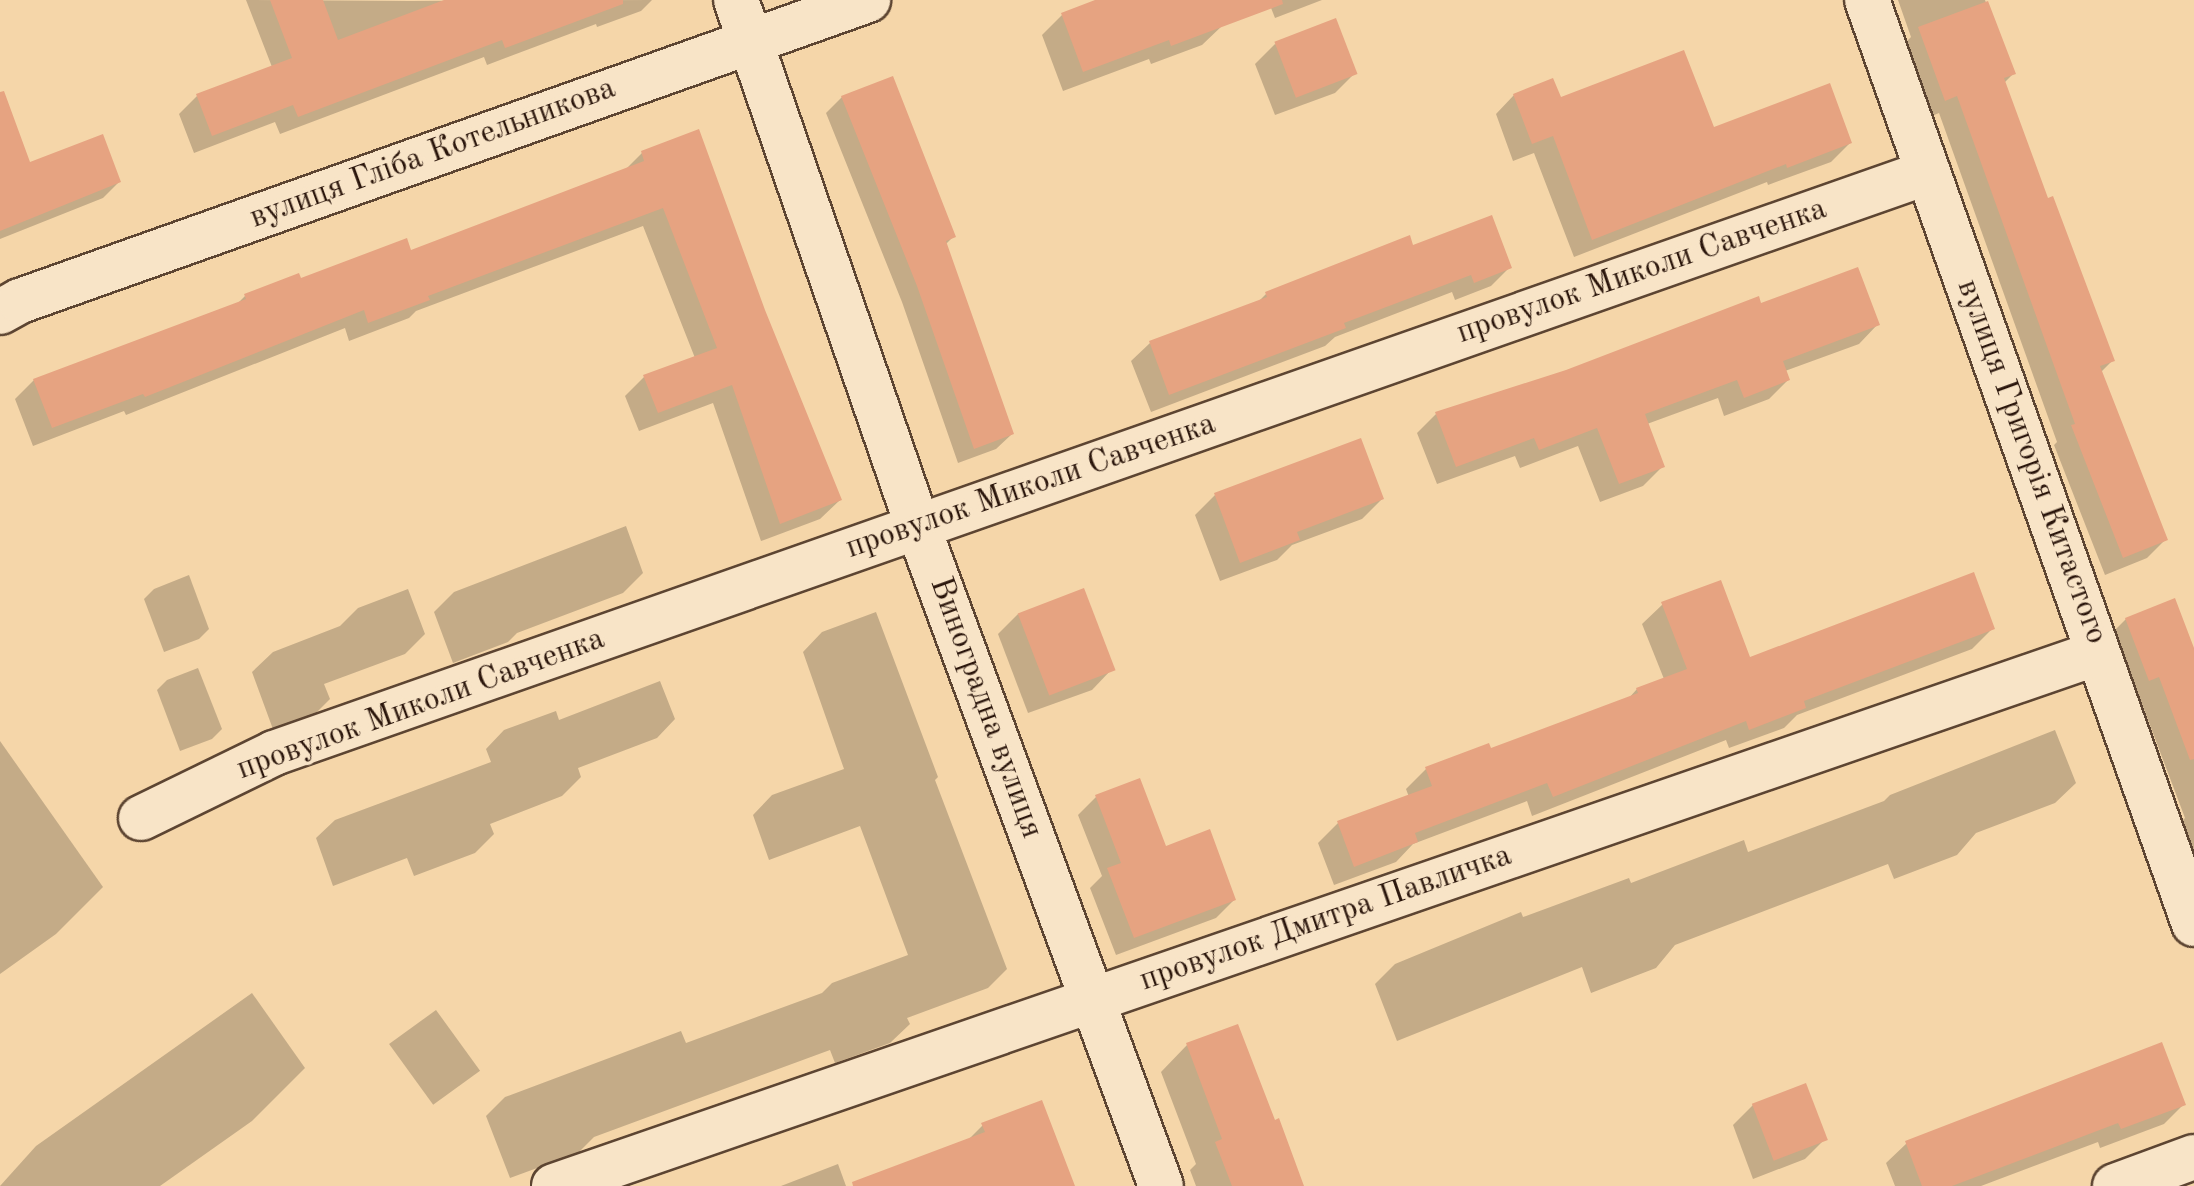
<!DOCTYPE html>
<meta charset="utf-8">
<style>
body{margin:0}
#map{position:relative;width:2194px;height:1186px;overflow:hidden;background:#f5d6a9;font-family:"Old Standard TT",serif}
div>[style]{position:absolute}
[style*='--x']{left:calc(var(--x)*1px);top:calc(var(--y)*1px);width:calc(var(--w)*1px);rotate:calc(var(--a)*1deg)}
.shadow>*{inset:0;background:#0003;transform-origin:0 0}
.building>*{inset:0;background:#e6a381;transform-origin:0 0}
.roads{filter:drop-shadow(2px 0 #5d4532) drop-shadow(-2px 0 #5d4532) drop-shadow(0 2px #5d4532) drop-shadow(0 -2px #5d4532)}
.street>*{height:44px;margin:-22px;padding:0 22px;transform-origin:22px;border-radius:22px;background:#f8e4c7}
span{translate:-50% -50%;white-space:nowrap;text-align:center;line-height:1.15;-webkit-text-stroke:7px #f8e4c7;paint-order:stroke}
.street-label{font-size:32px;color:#2a150b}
</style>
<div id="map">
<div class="shadow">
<div style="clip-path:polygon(246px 0,410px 1px,652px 0,641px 11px,597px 27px,596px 24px,487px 65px,484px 57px,280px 134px,275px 122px,194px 153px,179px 114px,197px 96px,272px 67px)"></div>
<div style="clip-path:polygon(1101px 0,1213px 0,1223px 25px,1202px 45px,1151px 64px,1149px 59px,1063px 91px,1042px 35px,1062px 15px)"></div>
<div style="clip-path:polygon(1268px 0,1322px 0,1275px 18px)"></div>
<div style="clip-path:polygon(1898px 0,1985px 0,2014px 73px,2004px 83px,2047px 201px,2113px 360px,2101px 372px,2165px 540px,2147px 558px,2105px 575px,2054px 445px,2057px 442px,1939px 113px,1927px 118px,1901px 47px,1911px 37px)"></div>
<div style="clip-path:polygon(1275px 44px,1355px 73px,1335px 93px,1275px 115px,1255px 64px)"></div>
<div style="clip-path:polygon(1514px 95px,1559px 100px,1713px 129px,1850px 143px,1831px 162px,1768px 185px,1767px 182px,1574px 257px,1534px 153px,1513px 161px,1496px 114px)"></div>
<div style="clip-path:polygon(842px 97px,953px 237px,945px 245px,1012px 434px,996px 449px,958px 463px,902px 302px,826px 113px)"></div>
<div style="clip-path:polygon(642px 153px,764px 311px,840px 500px,820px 519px,761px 541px,713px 403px,639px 431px,625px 396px,644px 377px,695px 358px,643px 226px,416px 311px,409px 318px,349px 341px,345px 328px,126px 415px,124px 411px,33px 446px,15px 399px,34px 380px,236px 305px,245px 296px,410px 253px,625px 170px)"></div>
<div style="clip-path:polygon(0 163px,29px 164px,119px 182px,103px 198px,0 239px)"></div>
<div style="clip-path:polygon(1412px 247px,1509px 268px,1491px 286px,1455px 300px,1452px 292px,1335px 337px,1325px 346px,1151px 412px,1131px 361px,1150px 343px,1258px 302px,1266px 294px)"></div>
<div style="clip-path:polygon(1760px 306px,1878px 324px,1859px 344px,1785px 371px,1788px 380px,1769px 399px,1724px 416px,1718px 398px,1647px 424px,1662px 467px,1643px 486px,1600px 502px,1578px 446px,1520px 468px,1515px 456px,1437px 484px,1417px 433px,1436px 414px)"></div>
<div style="clip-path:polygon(1360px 441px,1382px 499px,1362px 519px,1292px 545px,1277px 560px,1220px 581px,1195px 515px,1215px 495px)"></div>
<div style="clip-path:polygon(626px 526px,643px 573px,623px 593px,517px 633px,508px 642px,453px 663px,434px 612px,454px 592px)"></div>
<div style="clip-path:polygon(189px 575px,209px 629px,199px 639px,164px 652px,144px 599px,154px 589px)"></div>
<div style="clip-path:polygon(408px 589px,425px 634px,405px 654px,324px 684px,330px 699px,310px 719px,274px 732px,252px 672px,273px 652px,340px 626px,358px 608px)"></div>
<div style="clip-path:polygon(1663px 604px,1749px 660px,1992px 629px,1972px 649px,1797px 715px,1784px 728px,1729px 748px,1726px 740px,1532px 816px,1527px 801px,1413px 844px,1396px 862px,1334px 885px,1318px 843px,1338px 823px,1409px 797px,1406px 789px,1426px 769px,1490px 751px,1628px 699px,1637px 689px,1664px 679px,1642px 624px)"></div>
<div style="clip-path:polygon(876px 612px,938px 777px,935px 780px,1007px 969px,988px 988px,907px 1018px,910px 1024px,890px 1043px,835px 1063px,830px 1050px,594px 1137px,578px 1153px,510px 1178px,486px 1116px,505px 1097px,681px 1031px,686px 1043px,822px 993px,832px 983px,908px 955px,860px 826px,769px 860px,753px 815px,772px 795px,844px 769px,803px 652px,822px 632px)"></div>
<div style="clip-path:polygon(1018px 614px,1112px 669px,1092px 690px,1028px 713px,998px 634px)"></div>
<div style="clip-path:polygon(2126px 619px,2194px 654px,2194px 868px,2178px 825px,2185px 818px,2139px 696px,2129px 700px,2106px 639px)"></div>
<div style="clip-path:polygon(198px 668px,222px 729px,212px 739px,180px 751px,157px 690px,167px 680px)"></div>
<div style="clip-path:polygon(660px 681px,675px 719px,657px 738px,578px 768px,581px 777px,562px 796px,490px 824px,494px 834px,475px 853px,414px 876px,407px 858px,333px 886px,316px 838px,335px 820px,491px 762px,486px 749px,504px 730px,556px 711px,559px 720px)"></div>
<div style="clip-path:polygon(2055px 730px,2076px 783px,2055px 803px,1976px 833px,1957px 855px,1894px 879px,1888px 864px,1675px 945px,1656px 968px,1591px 993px,1582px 967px,1397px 1041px,1375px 984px,1395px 964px,1521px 912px,1523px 917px,1629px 878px,1631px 883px,1744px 840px,1748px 852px,1884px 801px,1890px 795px)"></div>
<div style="clip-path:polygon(0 741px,103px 887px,56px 934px,0 974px)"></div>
<div style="clip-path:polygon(1096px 797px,1165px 848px,1234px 900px,1216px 918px,1116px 955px,1090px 888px,1102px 876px,1078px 815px)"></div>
<div style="clip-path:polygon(252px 993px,305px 1068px,252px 1121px,160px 1186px,0 1186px,36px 1146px)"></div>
<div style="left:436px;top:1010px;width:75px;height:58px;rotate:54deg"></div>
<div style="clip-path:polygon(1187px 1045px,1301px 1186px,1196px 1186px,1190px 1170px,1196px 1164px,1161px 1072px)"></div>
<div style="clip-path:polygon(2184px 1104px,2164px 1124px,2100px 1148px,2098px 1142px,1981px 1186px,1895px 1186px,1886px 1163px,1907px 1143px)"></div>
<div style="clip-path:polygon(1753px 1105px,1825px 1139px,1805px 1159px,1753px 1179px,1733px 1125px)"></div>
<div style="clip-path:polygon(983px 1125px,1074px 1186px,876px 1186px,966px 1142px)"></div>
<div style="clip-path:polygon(838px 1164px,846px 1186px,781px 1186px)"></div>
</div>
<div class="building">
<div style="clip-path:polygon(270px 0,323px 0,338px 40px,444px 0,623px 0,623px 4px,505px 48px,502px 40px,298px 117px,293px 105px,212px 136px,196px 94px,292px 58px)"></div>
<div style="clip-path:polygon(1095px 0,1282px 0,1283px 4px,1171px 46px,1169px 40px,1083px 72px,1061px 13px)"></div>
<div style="clip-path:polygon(1988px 1px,2016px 74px,2004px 78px,2048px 198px,2053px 196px,2115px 361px,2100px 366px,2168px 540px,2123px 558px,2071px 425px,2075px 424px,1957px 96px,1945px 101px,1918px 27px)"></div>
<div style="left:1336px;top:18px;width:60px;height:66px;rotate:69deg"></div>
<div style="clip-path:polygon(1684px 50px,1714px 127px,1830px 83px,1852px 143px,1787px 168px,1786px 164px,1592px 240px,1553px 136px,1532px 144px,1513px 94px,1553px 78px,1561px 97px)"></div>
<div style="clip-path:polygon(893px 76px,956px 237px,946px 241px,1014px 434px,974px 449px,917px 286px,841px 96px)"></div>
<div style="clip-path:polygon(4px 91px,30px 162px,103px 134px,121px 182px,0 231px,0 92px)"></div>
<div style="clip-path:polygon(699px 129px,765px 310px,842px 500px,780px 524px,732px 385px,658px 413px,643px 375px,717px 348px,663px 208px,428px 296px,430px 300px,368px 323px,364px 310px,145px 397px,143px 394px,52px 428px,33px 379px,246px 299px,244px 294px,299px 273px,301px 278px,407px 238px,411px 250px,644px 161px,641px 151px)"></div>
<div style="clip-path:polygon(1492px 215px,1512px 268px,1474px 283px,1471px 275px,1344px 323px,1346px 328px,1169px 395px,1149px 341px,1267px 297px,1265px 292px,1410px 235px,1413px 245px)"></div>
<div style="clip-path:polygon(1858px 267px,1880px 325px,1783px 361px,1790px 380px,1744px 398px,1737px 380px,1645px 414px,1665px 467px,1619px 484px,1597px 428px,1539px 450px,1534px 438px,1456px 467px,1435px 412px,1566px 370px,1759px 296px,1761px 303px)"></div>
<div style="clip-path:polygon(1361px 438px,1384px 499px,1297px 532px,1300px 540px,1240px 563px,1214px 493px)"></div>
<div style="clip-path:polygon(1974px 572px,1995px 629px,1804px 701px,1806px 708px,1749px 730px,1746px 721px,1553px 797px,1547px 783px,1415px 833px,1418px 842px,1354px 867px,1337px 821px,1432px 786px,1425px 767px,1489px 743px,1491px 748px,1638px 693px,1636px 688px,1687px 669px,1661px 602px,1721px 580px,1750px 657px)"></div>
<div style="left:1084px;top:588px;width:88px;height:71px;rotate:69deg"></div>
<div style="clip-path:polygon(2175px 598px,2194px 648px,2194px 759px,2190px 760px,2159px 677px,2149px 681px,2125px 618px)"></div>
<div style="clip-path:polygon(1140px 778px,1166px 846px,1210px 829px,1236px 900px,1134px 938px,1107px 868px,1121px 863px,1095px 795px)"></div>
<div style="clip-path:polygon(1238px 1024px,1275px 1120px,1279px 1118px,1304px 1186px,1232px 1186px,1215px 1142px,1222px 1139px,1186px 1043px)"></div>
<div style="clip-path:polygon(2162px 1042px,2186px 1105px,2121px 1129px,2118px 1123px,1952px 1186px,1922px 1186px,1905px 1141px)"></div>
<div style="left:1806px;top:1083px;width:61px;height:58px;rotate:69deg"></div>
<div style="clip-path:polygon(1042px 1100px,1075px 1186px,853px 1186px,852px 1182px,985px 1132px,981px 1123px)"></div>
</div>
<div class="roads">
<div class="street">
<div style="--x:736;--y:0;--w:558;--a:70.95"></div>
<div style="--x:918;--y:527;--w:702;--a:69.76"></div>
<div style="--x:1867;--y:0;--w:980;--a:70.51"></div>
<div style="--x:0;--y:312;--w:23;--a:-29"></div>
<div style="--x:20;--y:301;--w:900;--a:-19.54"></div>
<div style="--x:141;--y:818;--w:148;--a:-26"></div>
<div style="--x:274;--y:753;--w:1753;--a:-19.35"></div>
<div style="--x:554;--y:1186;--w:1633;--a:-19.05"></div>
<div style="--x:2115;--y:1186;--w:84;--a:-20.2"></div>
</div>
</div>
<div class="street-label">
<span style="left:433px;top:154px;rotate:-20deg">вулиця Гліба Котельникова</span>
<span style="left:1642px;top:272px;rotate:-19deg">провулок Миколи Савченка</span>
<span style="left:2031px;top:462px;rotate:70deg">вулиця Григорія Китастого</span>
<span style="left:1031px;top:487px;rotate:-19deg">провулок Миколи Савченка</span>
<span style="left:421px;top:705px;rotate:-20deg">провулок Миколи Савченка</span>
<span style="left:985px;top:708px;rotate:70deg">Виноградна вулиця</span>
<span style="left:1326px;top:919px;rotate:-19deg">провулок Дмитра Павличка</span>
</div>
</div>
